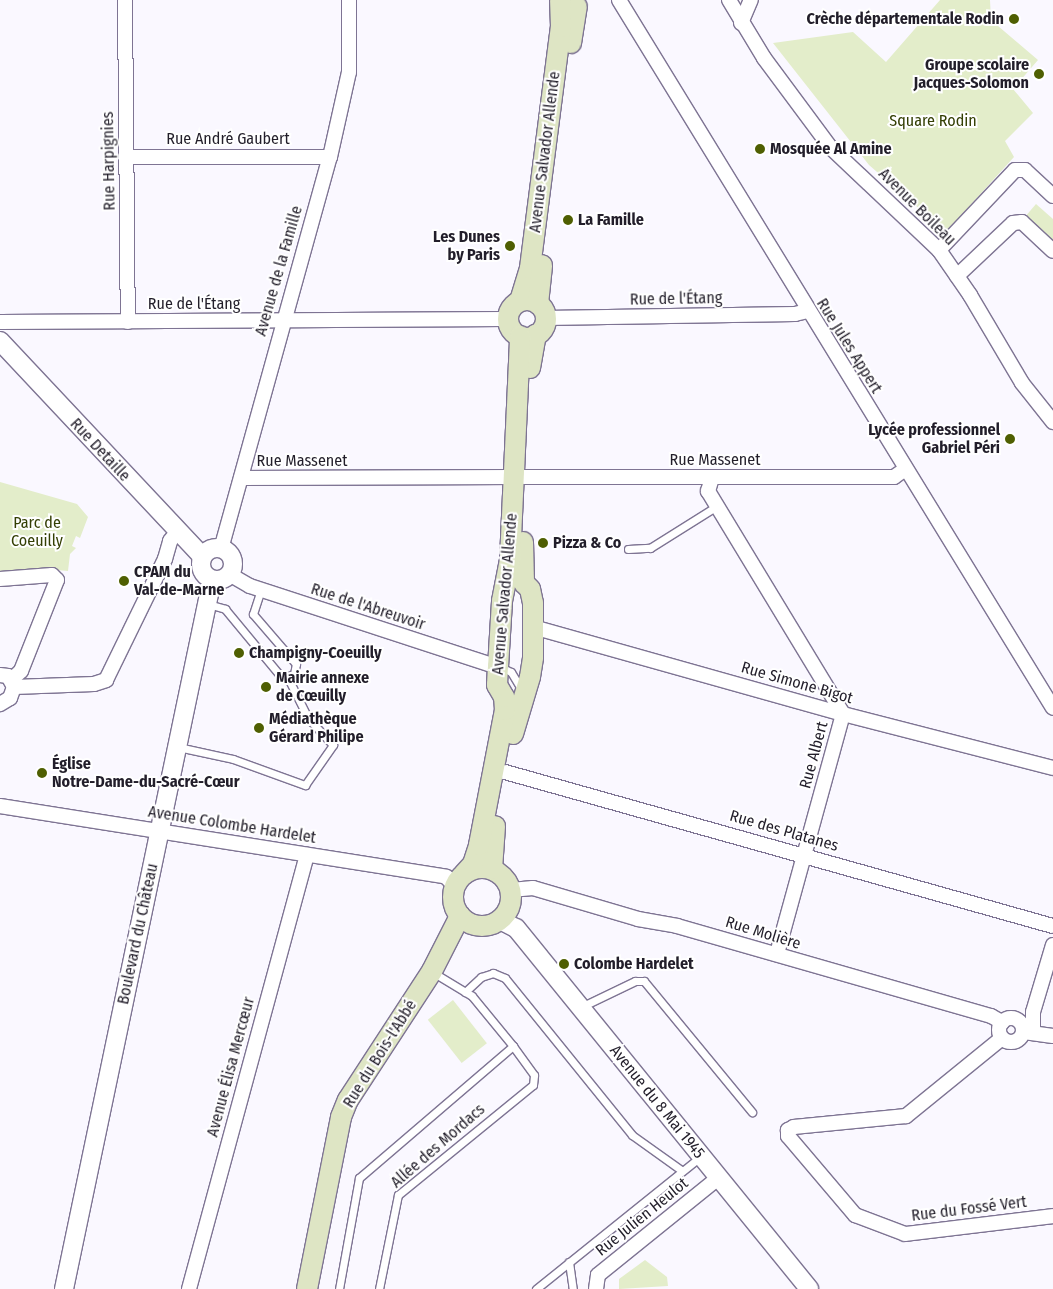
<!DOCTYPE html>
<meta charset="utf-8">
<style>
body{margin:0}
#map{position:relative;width:1053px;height:1289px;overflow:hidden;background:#faf8ff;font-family:"Fira Sans Condensed",sans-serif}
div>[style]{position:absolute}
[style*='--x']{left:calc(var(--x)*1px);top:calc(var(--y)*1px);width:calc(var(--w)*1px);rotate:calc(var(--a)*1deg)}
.green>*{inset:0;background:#e3edca;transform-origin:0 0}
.roads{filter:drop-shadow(1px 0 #7e7493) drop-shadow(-1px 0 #7e7493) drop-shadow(0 1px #7e7493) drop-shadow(0 -1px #7e7493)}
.service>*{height:7px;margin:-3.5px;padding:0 3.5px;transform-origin:3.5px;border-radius:3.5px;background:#fff}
.minor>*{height:14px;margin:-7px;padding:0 7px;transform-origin:7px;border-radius:7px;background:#fff}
.minor>.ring{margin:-7px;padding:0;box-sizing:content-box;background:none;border:14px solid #fff;border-radius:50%}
.tertiary>*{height:18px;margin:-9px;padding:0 9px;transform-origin:9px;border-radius:9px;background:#fff}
.tertiary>.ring{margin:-9px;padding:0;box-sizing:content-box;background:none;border:18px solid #fff;border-radius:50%}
.secondary>*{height:20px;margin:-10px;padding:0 10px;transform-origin:10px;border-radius:10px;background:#dee5c4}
.secondary>.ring{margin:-10px;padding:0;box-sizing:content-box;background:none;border:20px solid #dee5c4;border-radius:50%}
.dots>*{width:14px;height:14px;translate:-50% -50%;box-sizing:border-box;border:2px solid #fff;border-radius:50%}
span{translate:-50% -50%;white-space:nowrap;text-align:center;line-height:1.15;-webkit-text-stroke:4px #fff;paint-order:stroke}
.poi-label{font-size:16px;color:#221e2a;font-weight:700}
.right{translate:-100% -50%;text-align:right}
.left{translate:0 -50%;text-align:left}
.park-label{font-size:16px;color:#343f04}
.street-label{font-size:16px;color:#221e2a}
</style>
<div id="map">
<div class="green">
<div style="clip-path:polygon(940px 0,990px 0,991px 20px,1038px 60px,1013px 89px,1033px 113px,1005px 141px,1014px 157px,946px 232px,869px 165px,773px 43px,853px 32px,886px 62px)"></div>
<div style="clip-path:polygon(1036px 204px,1053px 219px,1053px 243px,1024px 218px)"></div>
<div style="clip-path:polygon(0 482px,77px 504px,88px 517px,80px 538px,76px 536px,72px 546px,76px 548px,70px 554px,68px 571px,45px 569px,0 574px)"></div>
<div style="left:453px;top:1000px;width:55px;height:32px;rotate:52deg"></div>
<div style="clip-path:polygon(645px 1260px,667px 1277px,668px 1286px,619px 1289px,619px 1279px)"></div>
</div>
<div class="roads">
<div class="service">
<div style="--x:628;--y:549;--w:22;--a:-3"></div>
<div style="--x:650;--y:548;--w:79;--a:-32.1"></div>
<div style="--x:208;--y:604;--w:18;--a:16"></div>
<div style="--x:225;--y:609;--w:89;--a:50.4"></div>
<div style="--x:282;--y:678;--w:13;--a:-18"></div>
<div style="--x:294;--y:674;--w:10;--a:-79"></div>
<div style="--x:296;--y:664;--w:66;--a:-130.7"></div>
<div style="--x:253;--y:614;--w:25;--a:-72"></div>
<div style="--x:501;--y:667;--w:11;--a:27"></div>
<div style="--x:511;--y:672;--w:21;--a:59"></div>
<div style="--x:178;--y:747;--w:56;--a:12.3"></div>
<div style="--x:233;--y:759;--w:77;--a:19.9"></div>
<div style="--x:305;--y:785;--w:49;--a:-55"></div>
<div style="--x:333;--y:745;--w:37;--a:-133"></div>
<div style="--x:308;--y:718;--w:47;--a:-116.6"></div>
<div style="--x:465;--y:992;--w:22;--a:-43"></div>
<div style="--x:481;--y:977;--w:13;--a:-18"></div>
<div style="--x:493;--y:973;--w:13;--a:23"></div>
<div style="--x:505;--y:978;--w:202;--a:51"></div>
<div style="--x:632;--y:1135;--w:60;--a:35.5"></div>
<div style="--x:581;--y:1007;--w:60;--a:-25.7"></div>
<div style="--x:635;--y:981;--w:9;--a:0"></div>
<div style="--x:644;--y:981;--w:170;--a:50.5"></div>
<div style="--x:569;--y:1262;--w:27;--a:82"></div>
<div style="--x:339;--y:1289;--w:113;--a:-79.8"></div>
<div style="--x:359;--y:1178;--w:203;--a:-40.6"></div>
<div style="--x:513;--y:1046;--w:65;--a:-129.4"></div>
<div style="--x:472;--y:996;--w:44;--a:-148.8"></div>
<div style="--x:379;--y:1289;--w:96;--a:-78.6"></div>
<div style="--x:398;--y:1195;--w:174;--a:-39.2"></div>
<div style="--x:533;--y:1085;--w:10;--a:-84"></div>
<div style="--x:534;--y:1075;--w:36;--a:-126"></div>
<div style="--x:536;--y:1289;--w:211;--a:-38.8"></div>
</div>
<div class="minor">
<div style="--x:125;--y:0;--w:322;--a:89.5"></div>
<div style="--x:619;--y:0;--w:830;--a:58.49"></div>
<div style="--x:729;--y:0;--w:68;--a:58.9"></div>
<div style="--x:764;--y:58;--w:111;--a:53.4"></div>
<div style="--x:830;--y:147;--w:150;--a:43.4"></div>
<div style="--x:939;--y:250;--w:55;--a:55.4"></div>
<div style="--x:970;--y:295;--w:102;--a:59.4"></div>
<div style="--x:1022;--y:383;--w:50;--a:51.5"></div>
<div style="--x:741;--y:23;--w:25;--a:-67"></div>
<div style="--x:126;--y:157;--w:204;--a:0"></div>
<div style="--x:939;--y:250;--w:110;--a:-46.5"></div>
<div style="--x:1015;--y:170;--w:10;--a:0"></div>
<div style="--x:1025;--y:170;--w:38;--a:43"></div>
<div style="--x:957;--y:276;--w:77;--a:-43.4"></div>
<div style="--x:1013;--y:223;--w:9;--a:-6"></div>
<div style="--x:1022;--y:222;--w:42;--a:43.1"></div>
<div style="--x:545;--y:318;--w:250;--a:-0.9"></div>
<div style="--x:795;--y:314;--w:12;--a:-14"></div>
<div style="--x:0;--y:322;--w:508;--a:-0.34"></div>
<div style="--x:524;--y:477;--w:370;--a:0"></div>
<div style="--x:894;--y:477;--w:12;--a:-35"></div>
<div style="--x:241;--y:478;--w:272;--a:-0.2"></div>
<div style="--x:712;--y:478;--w:14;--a:107"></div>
<div style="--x:708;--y:491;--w:261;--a:58.8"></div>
<div style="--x:843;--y:714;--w:249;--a:105.4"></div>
<div style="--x:221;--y:549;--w:407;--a:-74.5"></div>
<div style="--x:330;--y:157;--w:87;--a:-77.4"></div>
<div style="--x:349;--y:72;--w:72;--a:-90"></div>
<div style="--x:229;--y:574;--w:24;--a:30"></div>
<div style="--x:250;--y:586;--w:261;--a:18.1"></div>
<div style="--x:0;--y:579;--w:52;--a:-4.4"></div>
<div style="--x:52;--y:575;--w:7;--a:45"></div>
<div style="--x:57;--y:580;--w:98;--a:111.6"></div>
<div style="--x:21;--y:671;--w:13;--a:138"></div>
<div style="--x:533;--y:627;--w:322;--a:15.7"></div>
<div style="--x:843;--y:714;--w:217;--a:14.4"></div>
<div style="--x:0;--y:675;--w:8;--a:7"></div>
<div style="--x:8;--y:676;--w:13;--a:61"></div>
<div style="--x:14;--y:687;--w:12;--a:110"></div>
<div style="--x:10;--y:698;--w:12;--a:149"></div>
<div style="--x:14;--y:687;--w:80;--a:-2.1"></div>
<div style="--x:94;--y:684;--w:13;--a:-18"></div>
<div style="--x:106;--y:680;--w:135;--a:-64"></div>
<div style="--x:165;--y:559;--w:19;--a:-74"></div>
<div style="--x:170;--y:541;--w:11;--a:-52"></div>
<div style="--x:505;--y:772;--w:569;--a:15.7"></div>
<div style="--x:0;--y:806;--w:452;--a:9"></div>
<div style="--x:446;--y:877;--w:13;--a:45"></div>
<div style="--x:511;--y:890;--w:22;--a:-5"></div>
<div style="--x:533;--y:888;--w:109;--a:16.4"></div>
<div style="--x:638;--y:919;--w:40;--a:10"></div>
<div style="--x:677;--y:926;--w:327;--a:16"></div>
<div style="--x:991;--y:1016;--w:13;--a:29"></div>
<div class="ring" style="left:999px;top:1018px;width:10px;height:10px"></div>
<div style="--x:1024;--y:1032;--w:29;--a:8"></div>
<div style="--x:1033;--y:1032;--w:20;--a:-90"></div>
<div style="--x:1033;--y:1012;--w:70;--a:-73.4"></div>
<div style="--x:1002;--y:1038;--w:124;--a:140.9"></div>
<div style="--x:906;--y:1116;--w:113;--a:174.4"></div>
<div style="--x:794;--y:1127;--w:7;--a:153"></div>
<div style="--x:788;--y:1130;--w:6;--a:90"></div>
<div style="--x:788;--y:1136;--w:104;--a:49.7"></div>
<div style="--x:855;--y:1215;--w:53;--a:20.8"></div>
<div style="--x:905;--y:1234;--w:149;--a:-6.9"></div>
<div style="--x:189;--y:1289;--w:450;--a:-74.8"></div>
<div style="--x:596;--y:1289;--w:14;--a:-82"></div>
<div style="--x:598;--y:1275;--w:154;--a:-38.9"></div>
</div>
<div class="tertiary">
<div style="--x:0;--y:341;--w:296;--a:46.8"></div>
<div class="ring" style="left:201px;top:548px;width:14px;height:14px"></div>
<div style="--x:500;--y:920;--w:18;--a:27"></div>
<div style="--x:516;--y:928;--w:465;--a:50.9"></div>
<div style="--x:64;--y:1289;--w:724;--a:-78.21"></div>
</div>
<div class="secondary">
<div style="--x:571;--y:43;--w:37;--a:-81"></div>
<div class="ring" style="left:508px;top:300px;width:18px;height:18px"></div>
<div style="--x:520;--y:301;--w:34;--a:-73"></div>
<div style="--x:530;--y:268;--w:243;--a:-82.7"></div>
<div style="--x:561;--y:27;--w:26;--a:-92"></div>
<div style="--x:538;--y:304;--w:39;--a:-84"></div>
<div style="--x:530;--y:368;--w:34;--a:-80"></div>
<div style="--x:513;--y:734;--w:59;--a:-73.4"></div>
<div style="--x:530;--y:677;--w:20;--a:-81"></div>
<div style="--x:533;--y:657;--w:54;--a:-90"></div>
<div style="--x:533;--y:603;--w:14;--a:-102"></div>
<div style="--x:530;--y:589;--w:8;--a:-135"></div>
<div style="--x:524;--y:583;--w:41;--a:-91.4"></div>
<div class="ring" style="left:453px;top:868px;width:38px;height:38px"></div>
<div style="--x:492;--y:869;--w:43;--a:-86"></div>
<div style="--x:464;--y:874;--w:13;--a:-48"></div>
<div style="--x:473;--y:864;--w:20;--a:-72"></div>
<div style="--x:479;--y:845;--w:137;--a:-79.1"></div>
<div style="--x:505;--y:710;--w:13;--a:-94"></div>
<div style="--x:504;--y:697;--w:14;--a:-120"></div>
<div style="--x:497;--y:685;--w:18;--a:-87"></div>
<div style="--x:498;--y:667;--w:66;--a:-86.5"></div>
<div style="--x:502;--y:601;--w:42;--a:-79"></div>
<div style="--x:510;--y:560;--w:224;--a:-87.4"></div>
<div style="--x:307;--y:1289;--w:175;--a:-78.8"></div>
<div style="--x:341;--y:1117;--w:18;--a:-68"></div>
<div style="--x:348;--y:1100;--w:154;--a:-56.9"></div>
<div style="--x:432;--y:971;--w:62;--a:-63"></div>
</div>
</div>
<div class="dots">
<div style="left:1014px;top:19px;background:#4f5f02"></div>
<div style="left:1039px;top:74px;background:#4f5f02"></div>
<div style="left:760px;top:149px;background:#4f5f02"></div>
<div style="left:568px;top:220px;background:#4f5f02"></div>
<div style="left:510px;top:246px;background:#4f5f02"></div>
<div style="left:1010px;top:439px;background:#4f5f02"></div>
<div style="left:543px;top:543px;background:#4f5f02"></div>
<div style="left:124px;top:581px;background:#4f5f02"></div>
<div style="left:239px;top:653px;background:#4f5f02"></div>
<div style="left:266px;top:687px;background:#4f5f02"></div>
<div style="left:259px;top:728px;background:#4f5f02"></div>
<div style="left:42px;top:773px;background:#4f5f02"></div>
<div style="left:564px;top:964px;background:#4f5f02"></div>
</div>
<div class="poi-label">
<span class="right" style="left:1004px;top:19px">Crèche départementale Rodin</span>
<span class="right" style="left:1029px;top:74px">Groupe scolaire<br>Jacques-Solomon</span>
<span class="left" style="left:770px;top:149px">Mosquée Al Amine</span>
<span class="left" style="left:578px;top:220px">La Famille</span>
<span class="right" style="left:500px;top:246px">Les Dunes<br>by Paris</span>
<span class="right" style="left:1000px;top:439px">Lycée professionnel<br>Gabriel Péri</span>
<span class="left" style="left:553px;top:543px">Pizza &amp; Co</span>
<span class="left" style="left:134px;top:581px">CPAM du<br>Val-de-Marne</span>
<span class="left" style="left:249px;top:653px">Champigny-Coeuilly</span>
<span class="left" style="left:276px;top:687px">Mairie annexe<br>de Cœuilly</span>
<span class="left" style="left:269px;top:728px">Médiathèque<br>Gérard Philipe</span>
<span class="left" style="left:52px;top:773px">Église<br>Notre-Dame-du-Sacré-Cœur</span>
<span class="left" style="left:574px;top:964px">Colombe Hardelet</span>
</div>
<div class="park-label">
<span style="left:933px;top:121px">Square Rodin</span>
<span style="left:37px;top:532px">Parc de<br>Coeuilly</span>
</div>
<div class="street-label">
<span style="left:228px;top:139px">Rue André Gaubert</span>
<span style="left:545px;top:152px;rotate:-83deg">Avenue Salvador Allende</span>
<span style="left:109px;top:161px;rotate:-91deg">Rue Harpignies</span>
<span style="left:917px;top:207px;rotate:45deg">Avenue Boileau</span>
<span style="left:279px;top:271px;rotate:-74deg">Avenue de la Famille</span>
<span style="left:676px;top:299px;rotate:-1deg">Rue de l'Étang</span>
<span style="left:194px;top:304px">Rue de l'Étang</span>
<span style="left:849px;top:346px;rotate:58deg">Rue Jules Appert</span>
<span style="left:100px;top:450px;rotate:47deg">Rue Detaille</span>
<span style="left:715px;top:460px">Rue Massenet</span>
<span style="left:302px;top:461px">Rue Massenet</span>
<span style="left:505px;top:594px;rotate:-85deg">Avenue Salvador Allende</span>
<span style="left:368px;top:607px;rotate:18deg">Rue de l'Abreuvoir</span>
<span style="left:797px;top:683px;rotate:16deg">Rue Simone Bigot</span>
<span style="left:814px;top:755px;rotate:-75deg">Rue Albert</span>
<span style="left:232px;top:825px;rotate:9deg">Avenue Colombe Hardelet</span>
<span style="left:784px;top:831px;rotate:16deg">Rue des Platanes</span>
<span style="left:763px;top:933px;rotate:17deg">Rue Molière</span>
<span style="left:138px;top:934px;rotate:-78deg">Boulevard du Château</span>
<span style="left:380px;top:1054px;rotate:-58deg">Rue du Bois-l'Abbé</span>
<span style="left:231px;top:1067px;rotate:-75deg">Avenue Élisa Mercœur</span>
<span style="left:657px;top:1102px;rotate:51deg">Avenue du 8 Mai 1945</span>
<span style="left:438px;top:1146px;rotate:-41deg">Allée des Mordacs</span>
<span style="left:969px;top:1209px;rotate:-7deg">Rue du Fossé Vert</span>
<span style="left:642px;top:1217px;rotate:-39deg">Rue Julien Heulot</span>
</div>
</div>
